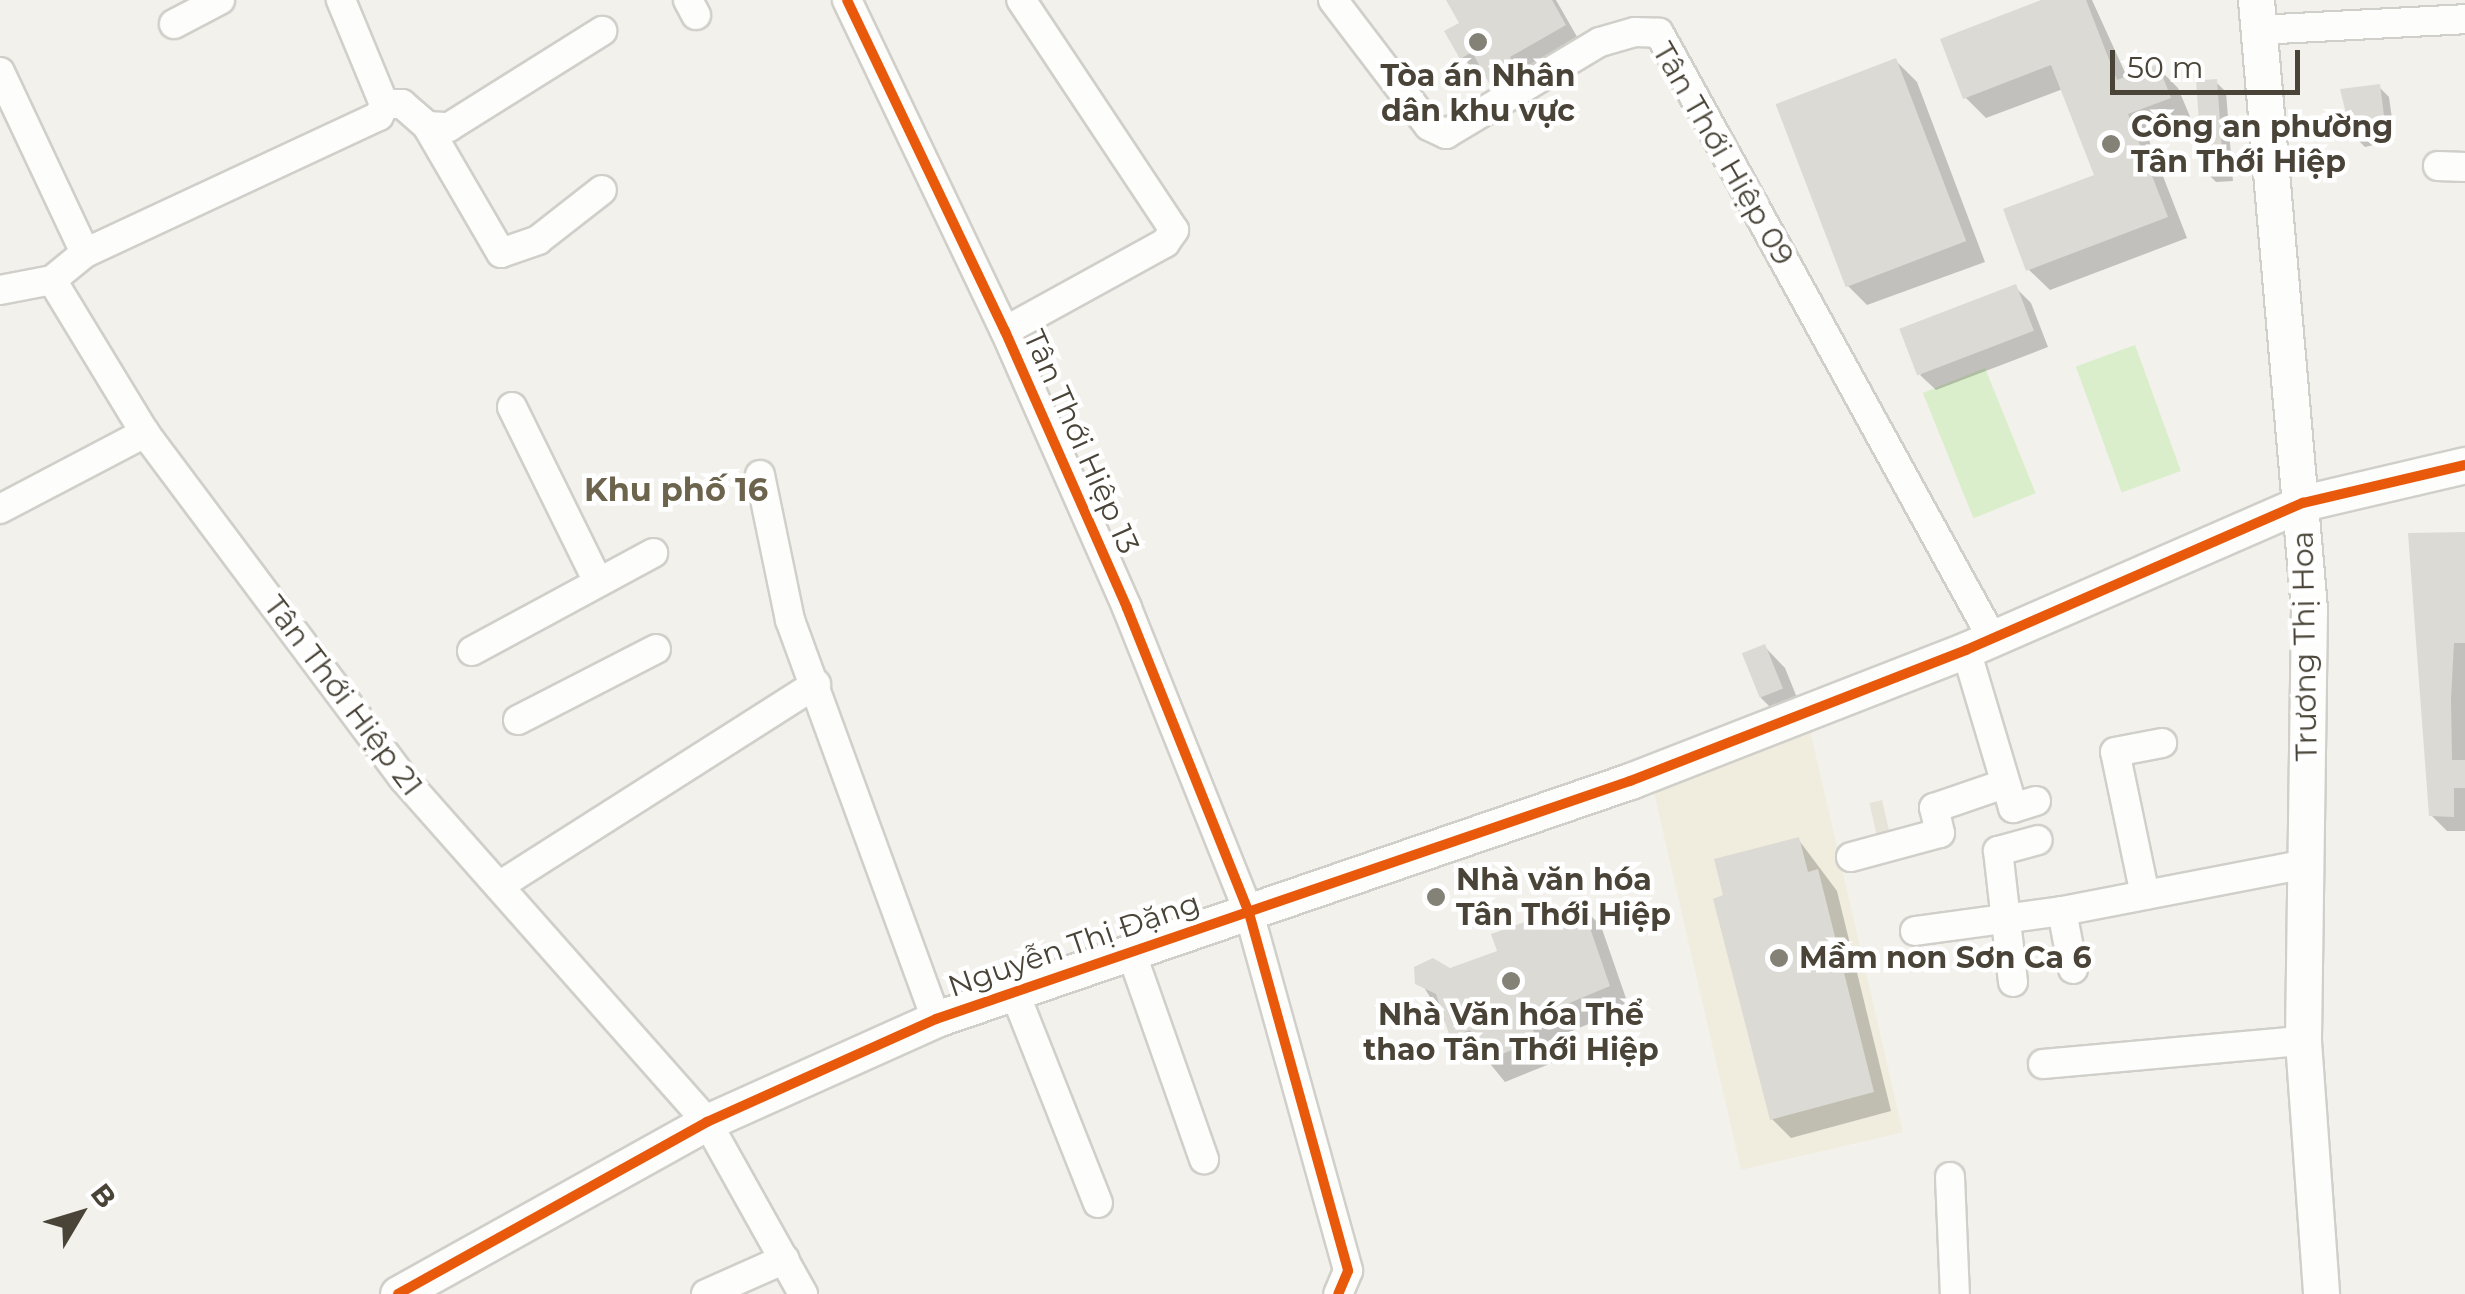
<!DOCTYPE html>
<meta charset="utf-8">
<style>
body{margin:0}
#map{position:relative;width:2465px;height:1294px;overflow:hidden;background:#f2f1ec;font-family:Montserrat,sans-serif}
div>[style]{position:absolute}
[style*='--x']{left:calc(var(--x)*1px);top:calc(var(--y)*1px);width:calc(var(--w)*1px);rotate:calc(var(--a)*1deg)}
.residential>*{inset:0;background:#e6e4d9;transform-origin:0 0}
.education>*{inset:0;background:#f0edde;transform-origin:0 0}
.green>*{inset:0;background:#dbeecb;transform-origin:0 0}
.shadow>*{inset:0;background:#0003}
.building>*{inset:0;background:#dcdad4;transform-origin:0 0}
.roads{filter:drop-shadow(2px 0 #d0cfc9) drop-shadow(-2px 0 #d0cfc9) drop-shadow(0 2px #d0cfc9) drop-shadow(0 -2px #d0cfc9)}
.minor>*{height:28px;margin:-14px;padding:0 14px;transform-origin:14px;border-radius:14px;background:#fdfdfc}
.tertiary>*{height:35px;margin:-17.5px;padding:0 17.5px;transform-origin:17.5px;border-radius:17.5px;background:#fdfdfc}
.cycleway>*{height:10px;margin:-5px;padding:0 5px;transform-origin:5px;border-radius:5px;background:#e8590c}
.dots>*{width:28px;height:28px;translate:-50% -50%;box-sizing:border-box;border:5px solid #fff;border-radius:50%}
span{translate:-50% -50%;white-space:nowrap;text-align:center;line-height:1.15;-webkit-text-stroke:9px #fff;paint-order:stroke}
.poi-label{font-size:30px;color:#494437;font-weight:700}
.left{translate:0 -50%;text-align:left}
.street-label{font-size:30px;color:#494437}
.neighbourhood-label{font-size:32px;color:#6d644d;font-weight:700}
.north{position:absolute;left:30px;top:1164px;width:100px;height:100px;-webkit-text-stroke:8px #fff;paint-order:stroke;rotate:52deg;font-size:28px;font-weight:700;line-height:40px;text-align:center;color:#494437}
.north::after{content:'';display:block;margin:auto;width:35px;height:45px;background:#494437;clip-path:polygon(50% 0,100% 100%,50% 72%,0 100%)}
.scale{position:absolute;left:2110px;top:50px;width:190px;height:45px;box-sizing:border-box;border:5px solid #494437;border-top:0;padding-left:12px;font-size:30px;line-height:35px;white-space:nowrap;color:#494437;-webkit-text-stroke:8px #fff;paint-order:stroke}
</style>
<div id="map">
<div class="residential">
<div style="left:1882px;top:800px;width:46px;height:13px;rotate:77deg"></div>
</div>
<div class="education">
<div style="left:1809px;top:726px;width:417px;height:166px;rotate:77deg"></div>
</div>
<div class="green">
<div style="left:2135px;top:345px;width:134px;height:63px;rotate:70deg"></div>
<div style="left:1985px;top:368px;width:135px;height:67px;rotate:68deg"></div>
</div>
<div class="shadow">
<div style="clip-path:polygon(1449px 0,1556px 0,1580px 42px,1508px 99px,1484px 69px,1477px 73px,1462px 57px,1462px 24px)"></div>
<div style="clip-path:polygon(2048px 0,2092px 0,2128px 79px,2157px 67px,2178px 88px,2191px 119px,2147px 135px,2187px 238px,2050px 290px,2028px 269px,2097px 176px,2063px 89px,1986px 118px,1965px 97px)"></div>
<div style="clip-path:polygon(1896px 61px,1917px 82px,1985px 262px,1867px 305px,1846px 284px)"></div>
<div style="clip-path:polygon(2216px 82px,2226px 92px,2233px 181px,2216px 182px,2206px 172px)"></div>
<div style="clip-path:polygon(2379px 87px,2389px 97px,2395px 140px,2365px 147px,2355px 137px)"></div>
<div style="clip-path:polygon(2015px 287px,2031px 303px,2048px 347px,1936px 390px,1920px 375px)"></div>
<div style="clip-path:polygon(2465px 535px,2465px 831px,2447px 831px,2431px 815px)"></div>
<div style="clip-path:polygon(1764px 646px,1785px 668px,1802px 710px,1782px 719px,1761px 698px)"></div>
<div style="clip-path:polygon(1798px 839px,1837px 891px,1891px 1111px,1791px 1138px,1772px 1119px,1726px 897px)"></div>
<div style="clip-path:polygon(1580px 905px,1601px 926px,1629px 1007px,1548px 1041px,1557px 1061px,1505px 1082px,1482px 1054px,1474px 1056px,1453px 1035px,1416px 974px,1450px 971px,1500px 953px)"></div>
</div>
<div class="building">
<div style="clip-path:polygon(1446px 0,1552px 0,1566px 25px,1510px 57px,1517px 69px,1490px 85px,1472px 52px,1460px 59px,1444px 31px,1459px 23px)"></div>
<div style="clip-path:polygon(2041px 0,2086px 0,2117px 80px,2158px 64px,2171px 98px,2128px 114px,2168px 217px,2026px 271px,2003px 209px,2094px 175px,2051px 65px,1963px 99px,1940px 39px)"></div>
<div style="left:1896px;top:58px;width:196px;height:129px;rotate:69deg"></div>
<div style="left:2217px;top:79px;width:93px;height:21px;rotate:86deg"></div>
<div style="clip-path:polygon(2380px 84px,2386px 131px,2352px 138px,2340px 89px)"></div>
<div style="left:2016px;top:284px;width:50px;height:125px;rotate:69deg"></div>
<div style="clip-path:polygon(2465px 532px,2465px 643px,2454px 643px,2451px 699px,2452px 760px,2465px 760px,2465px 788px,2454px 788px,2454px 817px,2429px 816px,2408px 533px)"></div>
<div style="left:1765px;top:644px;width:48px;height:25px;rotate:68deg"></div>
<div style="clip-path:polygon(1799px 837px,1808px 872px,1818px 869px,1874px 1092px,1770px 1120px,1713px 899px,1723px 895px,1714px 859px)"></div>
<div style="clip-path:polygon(1581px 902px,1610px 986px,1529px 1020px,1537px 1040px,1482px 1062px,1470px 1030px,1450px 1037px,1436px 994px,1415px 984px,1414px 967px,1433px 958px,1450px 968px,1497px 951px,1491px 934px)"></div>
</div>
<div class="roads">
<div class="minor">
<div style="--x:688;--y:0;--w:17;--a:62"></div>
<div style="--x:847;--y:0;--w:367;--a:64.5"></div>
<div style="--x:1005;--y:331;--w:303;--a:66.2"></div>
<div style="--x:1127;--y:608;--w:328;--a:68.2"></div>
<div style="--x:1249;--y:913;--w:371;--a:74.5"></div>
<div style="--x:1348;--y:1271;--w:25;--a:113"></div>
<div style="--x:1333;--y:0;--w:158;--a:52.7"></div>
<div style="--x:1429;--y:126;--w:19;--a:25"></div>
<div style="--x:1446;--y:134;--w:179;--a:-30.9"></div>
<div style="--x:1600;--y:42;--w:36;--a:-16"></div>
<div style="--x:1635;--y:32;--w:24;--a:2"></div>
<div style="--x:1659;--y:33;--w:688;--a:61.16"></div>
<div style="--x:174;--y:24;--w:52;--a:-27.6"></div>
<div style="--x:2258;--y:30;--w:207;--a:-3"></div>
<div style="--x:0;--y:72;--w:200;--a:64.8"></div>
<div style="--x:85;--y:253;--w:43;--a:140.7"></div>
<div style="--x:384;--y:104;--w:18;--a:0"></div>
<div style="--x:402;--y:104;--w:33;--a:41"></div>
<div style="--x:427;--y:126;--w:147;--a:59.8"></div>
<div style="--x:501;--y:253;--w:39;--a:-19"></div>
<div style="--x:538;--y:240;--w:81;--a:-38"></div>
<div style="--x:427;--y:126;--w:22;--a:3"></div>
<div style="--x:449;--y:127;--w:181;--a:-32.1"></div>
<div style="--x:2438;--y:166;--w:27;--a:2"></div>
<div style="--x:85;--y:253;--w:324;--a:-25"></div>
<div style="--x:379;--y:116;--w:13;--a:-67"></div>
<div style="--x:384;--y:104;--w:113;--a:-112.5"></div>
<div style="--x:0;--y:290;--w:53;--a:-10.9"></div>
<div style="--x:52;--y:280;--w:179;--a:58.7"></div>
<div style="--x:145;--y:433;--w:431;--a:53.2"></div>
<div style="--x:403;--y:778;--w:459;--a:48.5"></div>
<div style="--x:707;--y:1122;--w:197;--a:60.8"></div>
<div style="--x:1005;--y:331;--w:183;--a:-28.8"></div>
<div style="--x:1165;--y:243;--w:16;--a:-55"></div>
<div style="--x:1174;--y:230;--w:276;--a:-123.6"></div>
<div style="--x:512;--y:407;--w:195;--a:63.8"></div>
<div style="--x:760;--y:475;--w:148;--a:78.3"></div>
<div style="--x:790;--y:620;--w:425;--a:69.9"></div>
<div style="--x:0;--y:509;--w:164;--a:-27.7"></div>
<div style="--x:1966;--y:650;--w:165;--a:73.4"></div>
<div style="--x:2013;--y:808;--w:24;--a:-17"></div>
<div style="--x:472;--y:651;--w:206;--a:-28.4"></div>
<div style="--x:518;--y:720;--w:155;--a:-27.2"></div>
<div style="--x:1851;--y:857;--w:92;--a:-15.1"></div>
<div style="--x:1940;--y:833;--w:26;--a:-103"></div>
<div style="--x:1934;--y:808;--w:74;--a:-18.9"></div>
<div style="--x:499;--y:886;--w:376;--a:-32.5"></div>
<div style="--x:2145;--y:895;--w:146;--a:-101.8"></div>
<div style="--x:2115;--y:752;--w:48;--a:-10.8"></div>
<div style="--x:1915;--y:931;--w:148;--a:-7.7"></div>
<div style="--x:1130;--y:949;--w:223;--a:70.6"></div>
<div style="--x:2073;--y:969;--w:59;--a:-100.7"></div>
<div style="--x:2062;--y:911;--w:244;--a:-10.9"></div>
<div style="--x:2013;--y:982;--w:132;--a:-96.5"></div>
<div style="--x:1998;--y:851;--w:41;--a:-15.4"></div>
<div style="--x:1014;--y:991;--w:228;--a:68.4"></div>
<div style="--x:2043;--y:1064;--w:261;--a:-5.1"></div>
<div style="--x:1950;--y:1177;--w:117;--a:87.6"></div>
<div style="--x:706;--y:1294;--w:86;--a:-23.9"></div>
</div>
<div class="tertiary">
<div style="--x:2256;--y:0;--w:610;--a:85.02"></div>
<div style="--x:2309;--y:608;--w:433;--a:90.8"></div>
<div style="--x:2303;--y:1041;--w:254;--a:85.9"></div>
<div style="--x:398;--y:1294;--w:354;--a:-29.1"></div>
<div style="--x:707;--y:1122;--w:251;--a:-24.2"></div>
<div style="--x:936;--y:1019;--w:734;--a:-18.93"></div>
<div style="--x:1630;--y:781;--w:361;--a:-21.3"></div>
<div style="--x:1966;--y:650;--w:368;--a:-23.6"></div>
<div style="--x:2303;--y:503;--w:166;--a:-13.2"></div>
</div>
</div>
<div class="cycleway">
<div style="--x:847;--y:0;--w:367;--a:64.5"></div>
<div style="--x:1005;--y:331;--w:303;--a:66.2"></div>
<div style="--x:1127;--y:608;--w:328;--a:68.2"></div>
<div style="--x:1249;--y:913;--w:371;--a:74.5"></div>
<div style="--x:1348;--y:1271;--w:25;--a:113"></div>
<div style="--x:398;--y:1294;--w:354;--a:-29.1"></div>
<div style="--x:707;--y:1122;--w:251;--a:-24.2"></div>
<div style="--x:936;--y:1019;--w:734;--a:-18.93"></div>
<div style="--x:1630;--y:781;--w:361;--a:-21.3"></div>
<div style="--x:1966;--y:650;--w:368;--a:-23.6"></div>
<div style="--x:2303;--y:503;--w:166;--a:-13.2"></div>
</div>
<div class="dots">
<div style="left:1478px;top:42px;background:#848176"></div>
<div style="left:2111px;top:144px;background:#848176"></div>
<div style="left:1436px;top:897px;background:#848176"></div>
<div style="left:1779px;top:958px;background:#848176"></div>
<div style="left:1511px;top:981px;background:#848176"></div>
</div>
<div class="poi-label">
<span style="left:1478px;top:93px">Tòa án Nhân<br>dân khu vực</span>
<span class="left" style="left:2131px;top:144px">Công an phường<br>Tân Thới Hiệp</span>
<span class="left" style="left:1456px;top:897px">Nhà văn hóa<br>Tân Thới Hiệp</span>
<span class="left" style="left:1799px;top:958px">Mầm non Sơn Ca 6</span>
<span style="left:1511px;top:1032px">Nhà Văn hóa Thể<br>thao Tân Thới Hiệp</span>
</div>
<div class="street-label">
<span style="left:1723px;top:154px;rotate:60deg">Tân Thới Hiệp 09</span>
<span style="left:1081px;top:442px;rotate:66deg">Tân Thới Hiệp 13</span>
<span style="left:2305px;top:646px;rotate:-91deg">Trương Thị Hoa</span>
<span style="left:343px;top:696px;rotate:53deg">Tân Thới Hiệp 21</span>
<span style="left:1074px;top:945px;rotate:-19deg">Nguyễn Thị Đặng</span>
</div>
<div class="neighbourhood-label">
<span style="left:676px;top:490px">Khu phố 16</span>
</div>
<div class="north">B</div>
<div class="scale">50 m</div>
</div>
